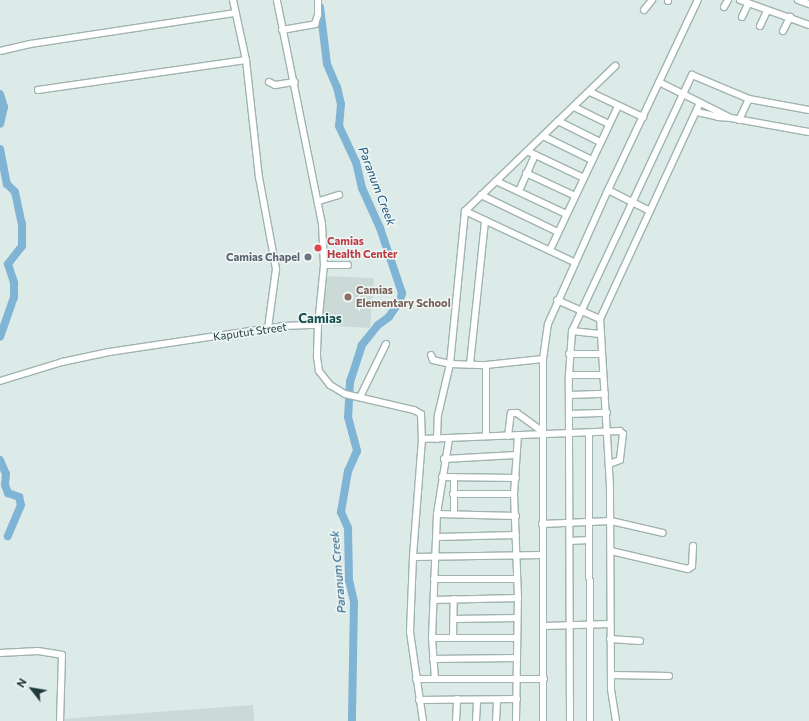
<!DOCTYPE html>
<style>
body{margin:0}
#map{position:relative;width:809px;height:721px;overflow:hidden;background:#ddebe8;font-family:Commissioner,sans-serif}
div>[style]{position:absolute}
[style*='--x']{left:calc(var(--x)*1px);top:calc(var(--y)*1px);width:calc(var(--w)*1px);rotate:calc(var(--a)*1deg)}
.built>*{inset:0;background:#cbdad7}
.river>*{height:8px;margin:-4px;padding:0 4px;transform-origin:4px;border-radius:4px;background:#80b4d5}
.roads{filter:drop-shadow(1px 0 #a0b3b0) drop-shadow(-1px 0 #a0b3b0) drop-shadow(0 1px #a0b3b0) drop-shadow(0 -1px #a0b3b0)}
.minor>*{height:6px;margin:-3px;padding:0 3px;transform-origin:3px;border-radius:3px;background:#fff}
.dots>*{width:11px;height:11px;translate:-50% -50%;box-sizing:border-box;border:2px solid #eef7f5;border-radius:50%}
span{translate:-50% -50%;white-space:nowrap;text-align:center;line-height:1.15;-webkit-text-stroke:3px #eef7f5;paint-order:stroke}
.health-label{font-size:11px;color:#be3a42;font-weight:700}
.left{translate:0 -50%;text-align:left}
.worship-label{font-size:11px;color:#5b616d;font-weight:700}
.right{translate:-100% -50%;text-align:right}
.education-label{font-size:11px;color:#785e54;font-weight:700}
.street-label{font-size:11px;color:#1e3b3a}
.water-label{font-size:12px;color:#14517b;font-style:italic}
.quarter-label{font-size:13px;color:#184e4e;font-weight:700}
.north{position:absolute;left:12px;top:669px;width:40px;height:40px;-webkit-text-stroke:3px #eef7f5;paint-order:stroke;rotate:301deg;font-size:11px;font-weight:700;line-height:16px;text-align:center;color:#1e3b3a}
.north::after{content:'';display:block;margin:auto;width:14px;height:18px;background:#1e3b3a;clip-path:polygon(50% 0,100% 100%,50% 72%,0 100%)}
</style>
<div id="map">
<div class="built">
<div style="clip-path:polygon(324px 276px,374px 278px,370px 328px,333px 326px,333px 322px,321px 321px)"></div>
<div style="clip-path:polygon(253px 705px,254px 721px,61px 721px,61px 719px)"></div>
</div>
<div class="river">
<div style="--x:320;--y:7;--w:57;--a:83"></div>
<div style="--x:327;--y:64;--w:25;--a:67"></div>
<div style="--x:337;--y:87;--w:17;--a:77"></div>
<div style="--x:341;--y:104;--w:22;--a:95"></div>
<div style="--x:339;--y:126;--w:40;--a:65"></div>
<div style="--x:356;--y:162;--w:27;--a:77"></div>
<div style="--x:362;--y:188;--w:44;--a:65.8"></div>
<div style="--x:380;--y:228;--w:69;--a:71.3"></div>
<div style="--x:402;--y:293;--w:8;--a:104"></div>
<div style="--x:400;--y:301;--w:19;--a:125"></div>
<div style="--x:389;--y:317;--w:14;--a:144"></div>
<div style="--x:378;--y:325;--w:26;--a:129"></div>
<div style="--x:362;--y:345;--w:38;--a:108"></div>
<div style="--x:350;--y:381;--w:36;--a:93"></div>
<div style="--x:348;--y:417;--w:35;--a:75"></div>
<div style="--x:357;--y:451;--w:22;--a:114"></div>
<div style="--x:348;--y:471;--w:42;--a:99.7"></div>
<div style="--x:341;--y:512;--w:17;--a:66"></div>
<div style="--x:348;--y:528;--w:52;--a:88.9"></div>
<div style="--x:349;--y:580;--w:23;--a:77"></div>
<div style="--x:354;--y:602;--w:119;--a:91"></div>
<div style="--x:0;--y:94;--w:14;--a:73"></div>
<div style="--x:4;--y:107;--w:17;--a:103"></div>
<div style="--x:0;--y:149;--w:36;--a:79"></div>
<div style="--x:7;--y:184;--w:11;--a:45"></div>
<div style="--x:15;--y:192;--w:33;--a:78"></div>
<div style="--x:22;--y:224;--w:22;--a:90"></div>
<div style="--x:22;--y:246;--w:23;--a:128"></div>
<div style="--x:8;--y:264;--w:20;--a:72"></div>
<div style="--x:14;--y:283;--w:14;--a:90"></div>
<div style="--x:14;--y:297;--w:42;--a:109.3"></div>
<div style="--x:0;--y:460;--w:15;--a:67"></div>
<div style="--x:6;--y:474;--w:11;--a:95"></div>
<div style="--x:5;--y:485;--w:9;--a:69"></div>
<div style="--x:8;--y:493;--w:12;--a:20"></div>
<div style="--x:19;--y:497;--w:8;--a:76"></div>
<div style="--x:21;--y:505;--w:34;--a:113"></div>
</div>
<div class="roads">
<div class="minor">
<div style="--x:233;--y:0;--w:61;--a:77.8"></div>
<div style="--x:246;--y:60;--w:118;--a:83.7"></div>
<div style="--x:259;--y:177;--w:94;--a:79.5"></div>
<div style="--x:276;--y:269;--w:60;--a:97.7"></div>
<div style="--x:740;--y:0;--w:73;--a:19.9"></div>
<div style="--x:798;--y:0;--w:12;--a:20"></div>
<div style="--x:668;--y:1;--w:1;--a:-90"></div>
<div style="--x:724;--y:7;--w:8;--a:-60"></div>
<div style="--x:644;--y:10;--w:13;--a:-51"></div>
<div style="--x:742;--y:17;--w:14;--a:-65"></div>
<div style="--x:760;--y:26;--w:17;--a:-65"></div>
<div style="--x:282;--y:30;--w:34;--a:-10"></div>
<div style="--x:315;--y:24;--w:9;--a:-72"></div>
<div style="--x:318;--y:15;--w:15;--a:-90"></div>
<div style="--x:783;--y:31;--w:16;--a:-63"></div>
<div style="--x:0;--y:51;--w:31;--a:-13"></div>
<div style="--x:30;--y:44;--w:208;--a:-8.6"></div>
<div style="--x:269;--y:82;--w:7;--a:27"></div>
<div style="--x:275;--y:85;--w:20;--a:-9"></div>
<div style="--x:659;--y:82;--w:80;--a:26.6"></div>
<div style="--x:731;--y:118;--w:79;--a:10.2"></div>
<div style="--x:38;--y:90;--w:210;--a:-8.2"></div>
<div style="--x:590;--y:92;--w:59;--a:25.3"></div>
<div style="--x:574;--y:107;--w:39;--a:26"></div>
<div style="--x:697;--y:112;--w:22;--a:13"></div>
<div style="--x:718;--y:117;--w:13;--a:4"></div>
<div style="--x:739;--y:120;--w:23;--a:-65"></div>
<div style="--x:558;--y:121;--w:47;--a:26.6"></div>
<div style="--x:543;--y:136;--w:55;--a:26.1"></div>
<div style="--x:527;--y:151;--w:63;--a:25.3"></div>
<div style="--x:526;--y:173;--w:54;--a:25.1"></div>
<div style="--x:496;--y:181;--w:77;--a:25.2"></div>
<div style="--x:608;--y:190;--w:47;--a:26.6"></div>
<div style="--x:519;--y:191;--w:39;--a:-66"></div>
<div style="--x:481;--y:195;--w:85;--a:25.7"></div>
<div style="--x:319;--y:201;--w:21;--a:-17"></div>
<div style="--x:465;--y:211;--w:120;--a:25.1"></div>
<div style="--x:550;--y:250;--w:159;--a:-64.7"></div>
<div style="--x:324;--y:265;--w:24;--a:0"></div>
<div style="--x:557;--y:300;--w:47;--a:23.8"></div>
<div style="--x:318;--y:325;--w:32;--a:92"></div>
<div style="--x:317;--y:357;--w:14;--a:82"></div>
<div style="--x:319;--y:371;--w:18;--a:52"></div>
<div style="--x:330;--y:385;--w:17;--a:31"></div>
<div style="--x:345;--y:394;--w:71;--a:13.1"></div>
<div style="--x:414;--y:410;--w:8;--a:30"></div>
<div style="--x:421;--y:414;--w:25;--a:88"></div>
<div style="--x:422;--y:439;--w:118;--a:94.4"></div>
<div style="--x:413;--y:557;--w:130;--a:-0.9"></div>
<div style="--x:572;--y:331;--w:28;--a:6"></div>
<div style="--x:569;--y:354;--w:33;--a:0"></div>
<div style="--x:431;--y:355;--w:5;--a:68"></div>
<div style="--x:433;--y:360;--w:17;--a:13"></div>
<div style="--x:450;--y:364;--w:36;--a:2"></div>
<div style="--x:486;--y:365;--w:57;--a:-6"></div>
<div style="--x:470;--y:364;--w:144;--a:-84"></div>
<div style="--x:486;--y:365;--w:70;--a:90"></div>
<div style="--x:569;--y:375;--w:34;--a:0"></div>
<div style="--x:0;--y:381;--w:65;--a:-17"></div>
<div style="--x:62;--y:362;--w:48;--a:-12"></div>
<div style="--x:109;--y:352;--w:175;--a:-8.5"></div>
<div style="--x:282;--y:326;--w:36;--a:-2"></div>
<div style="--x:318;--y:325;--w:60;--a:-84.3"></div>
<div style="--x:324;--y:265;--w:41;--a:-92.8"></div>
<div style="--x:322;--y:224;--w:228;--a:-101.4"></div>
<div style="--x:570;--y:395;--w:35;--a:-2"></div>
<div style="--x:360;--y:397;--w:59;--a:-63.9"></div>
<div style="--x:570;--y:414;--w:37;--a:-2"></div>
<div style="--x:589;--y:433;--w:288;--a:89.8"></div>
<div style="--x:508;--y:436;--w:23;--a:-83"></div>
<div style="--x:511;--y:413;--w:6;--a:0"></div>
<div style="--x:517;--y:413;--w:31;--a:36"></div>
<div style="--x:422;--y:439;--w:198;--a:-2.3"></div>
<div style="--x:620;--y:431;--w:4;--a:45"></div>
<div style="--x:623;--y:434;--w:26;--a:97"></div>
<div style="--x:620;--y:460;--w:12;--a:160"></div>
<div style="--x:437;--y:439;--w:24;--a:-88"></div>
<div style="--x:438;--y:415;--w:52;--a:-76.8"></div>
<div style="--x:450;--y:364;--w:154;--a:-84.4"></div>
<div style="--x:465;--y:211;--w:209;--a:-44"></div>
<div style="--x:444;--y:459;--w:72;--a:-3.2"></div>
<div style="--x:442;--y:477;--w:74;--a:0.8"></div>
<div style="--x:453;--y:494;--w:61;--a:0"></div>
<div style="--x:437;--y:514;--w:79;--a:1.5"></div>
<div style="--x:454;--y:514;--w:37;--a:-90"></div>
<div style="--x:542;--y:524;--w:69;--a:-2.5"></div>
<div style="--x:611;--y:521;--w:53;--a:13"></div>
<div style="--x:437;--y:537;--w:79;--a:-1.5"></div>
<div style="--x:570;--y:541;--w:19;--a:-3"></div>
<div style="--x:611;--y:551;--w:79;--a:13.2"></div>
<div style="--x:688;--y:569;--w:5;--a:-37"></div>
<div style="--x:692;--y:566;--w:20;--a:-87"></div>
<div style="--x:413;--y:557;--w:75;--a:92.3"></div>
<div style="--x:410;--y:632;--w:90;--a:81.7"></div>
<div style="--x:434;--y:579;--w:83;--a:0"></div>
<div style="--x:434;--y:600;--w:84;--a:-1.4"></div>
<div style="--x:454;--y:619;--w:63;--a:-0.9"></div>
<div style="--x:544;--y:626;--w:66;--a:-1.7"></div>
<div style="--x:432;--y:638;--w:85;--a:0"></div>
<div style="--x:453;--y:638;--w:39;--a:-89"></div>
<div style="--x:610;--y:639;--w:30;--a:4"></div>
<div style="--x:0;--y:653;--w:38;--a:-3"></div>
<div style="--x:38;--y:651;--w:24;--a:9"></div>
<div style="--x:62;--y:655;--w:66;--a:91.7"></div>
<div style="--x:433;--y:659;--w:84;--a:-0.7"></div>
<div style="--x:612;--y:675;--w:57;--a:1"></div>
<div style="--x:416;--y:679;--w:128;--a:0"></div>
<div style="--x:435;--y:679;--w:41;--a:-94.2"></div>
<div style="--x:432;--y:638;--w:124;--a:-87.7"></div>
<div style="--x:437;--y:514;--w:76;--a:-80.9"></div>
<div style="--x:419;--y:700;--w:98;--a:-0.6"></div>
<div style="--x:456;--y:721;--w:22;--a:-87"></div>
<div style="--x:476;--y:721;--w:21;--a:-87"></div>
<div style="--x:496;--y:721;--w:21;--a:-87"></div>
<div style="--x:516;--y:721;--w:123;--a:-89.1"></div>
<div style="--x:518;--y:598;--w:104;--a:-92.2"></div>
<div style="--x:514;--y:494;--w:58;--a:-86.1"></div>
<div style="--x:543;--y:721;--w:362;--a:-90"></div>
<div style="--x:543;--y:359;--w:35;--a:-82"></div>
<div style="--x:548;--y:324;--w:147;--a:-65.9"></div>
<div style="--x:608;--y:190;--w:210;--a:-64.7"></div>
<div style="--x:570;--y:721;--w:346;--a:-90.2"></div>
<div style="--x:569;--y:375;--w:44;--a:-86.1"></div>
<div style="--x:572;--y:331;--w:283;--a:-64.9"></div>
<div style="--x:692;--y:75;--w:62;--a:22.8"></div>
<div style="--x:749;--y:99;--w:61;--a:10.4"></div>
<div style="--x:616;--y:721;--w:32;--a:-99"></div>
<div style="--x:611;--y:689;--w:203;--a:-90.3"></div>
<div style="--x:610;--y:486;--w:167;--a:-93.4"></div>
<div style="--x:600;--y:319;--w:238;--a:-65.2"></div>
</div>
</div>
<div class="dots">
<div style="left:318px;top:248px;background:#e0444e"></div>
<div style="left:308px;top:257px;background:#6b7280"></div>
<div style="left:348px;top:297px;background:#8d6e63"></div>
</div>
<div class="health-label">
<span class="left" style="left:327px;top:248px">Camias<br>Health Center</span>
</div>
<div class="worship-label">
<span class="right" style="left:300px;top:257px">Camias Chapel</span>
</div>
<div class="education-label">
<span class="left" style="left:356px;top:297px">Camias<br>Elementary School</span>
</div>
<div class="street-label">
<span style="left:250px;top:332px;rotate:-8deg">Kaputut Street</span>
</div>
<div class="water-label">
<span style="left:377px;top:186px;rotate:69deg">Paranum Creek</span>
<span style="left:338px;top:572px;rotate:-95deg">Paranum Creek</span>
</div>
<div class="quarter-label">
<span style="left:320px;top:318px">Camias</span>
</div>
<div class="north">N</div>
</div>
